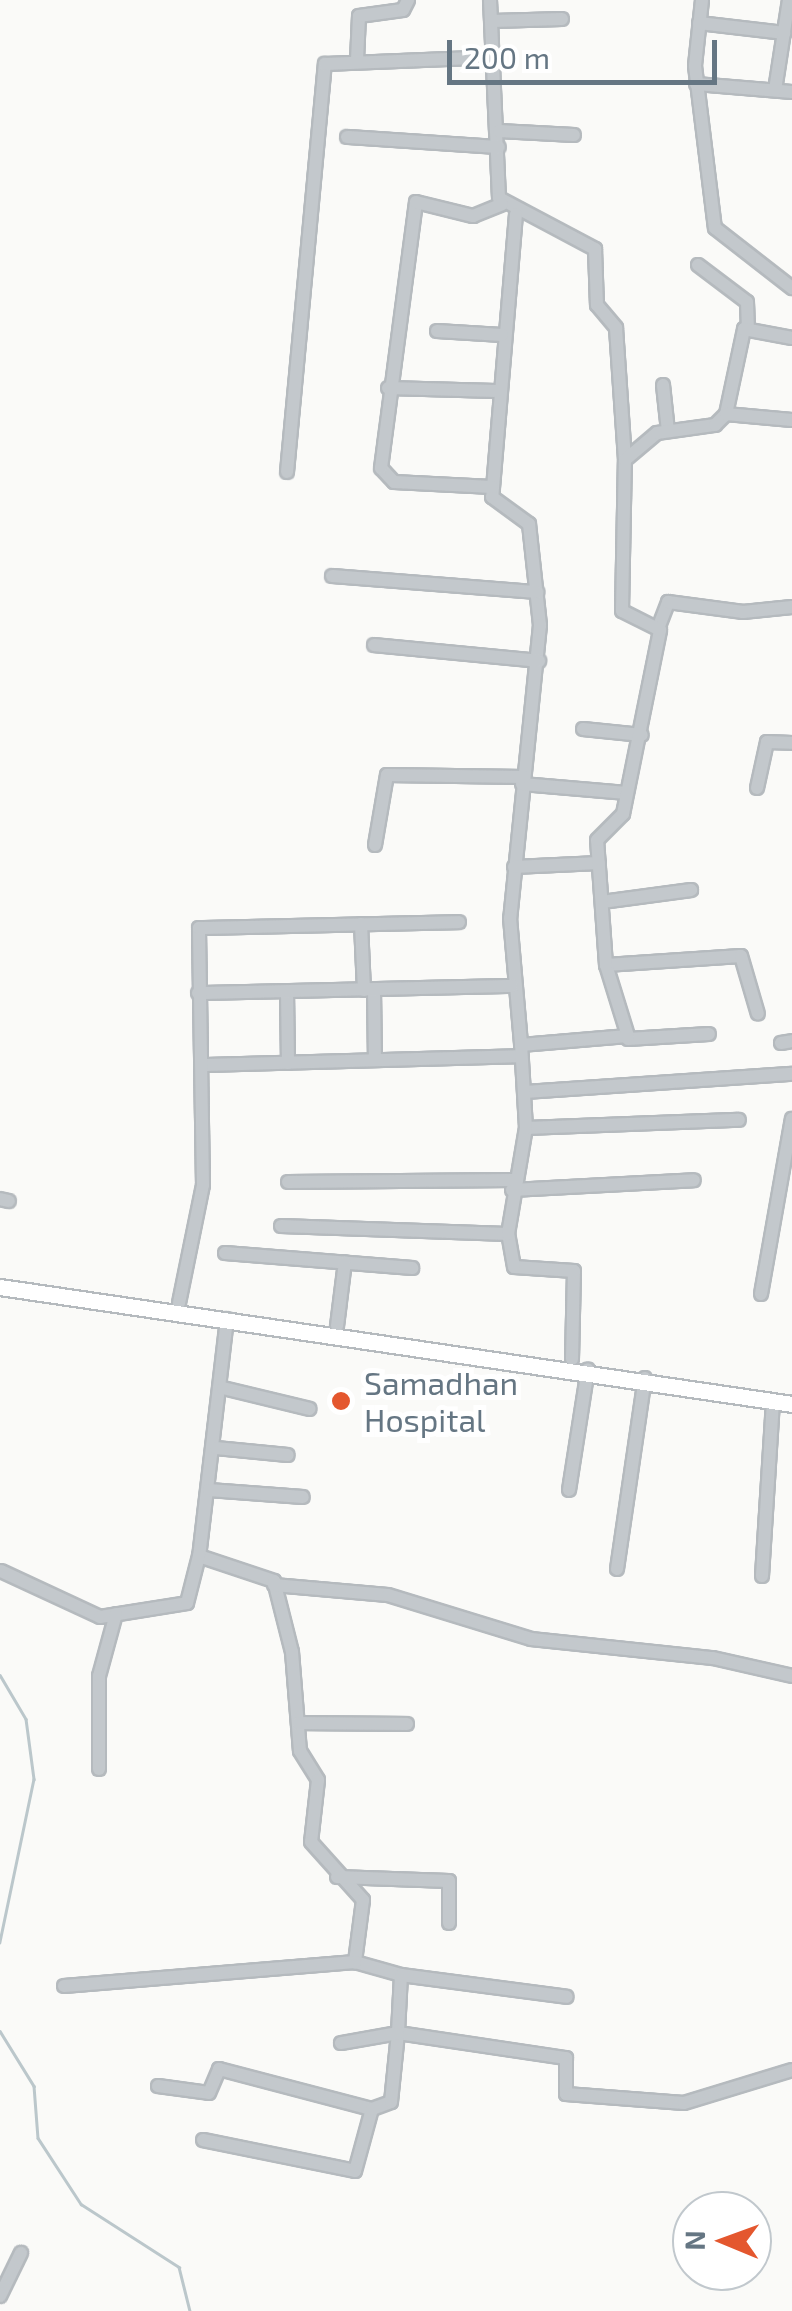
<!DOCTYPE html>
<style>
body{margin:0}
#map{position:relative;width:792px;height:2311px;overflow:hidden;background:#fafaf8;font-family:"Exo 2",sans-serif}
div>[style]{position:absolute}
[style*='--x']{left:calc(var(--x)*1px);top:calc(var(--y)*1px);width:calc(var(--w)*1px);rotate:calc(var(--a)*1deg)}
.stream>*{height:2.5px;margin:-1.25px;padding:0 1.25px;transform-origin:1.25px;border-radius:1.25px;background:#bbc7cb}
.roads{filter:drop-shadow(2px 0 #b5babe) drop-shadow(-2px 0 #b5babe) drop-shadow(0 2px #b5babe) drop-shadow(0 -2px #b5babe)}
.minor>*{height:12px;margin:-6px;padding:0 6px;transform-origin:6px;border-radius:6px;background:#c3c8cc}
.major>*{height:15px;margin:-7.5px;padding:0 7.5px;transform-origin:7.5px;border-radius:7.5px;background:#fff}
.dots>*{width:28px;height:28px;translate:-50% -50%;box-sizing:border-box;border:5px solid #fff;border-radius:50%}
span{translate:-50% -50%;white-space:nowrap;text-align:center;line-height:1.15;-webkit-text-stroke:10px #fff;paint-order:stroke}
.poi-label{font-size:32px;color:#657683}
.left{translate:0 -50%;text-align:left}
.north{position:absolute;left:672px;top:2191px;width:100px;height:100px;box-sizing:border-box;background:#fff;border:2px solid #c1c8cd;border-radius:50%;rotate:271deg;font-size:28px;font-weight:700;line-height:40px;text-align:center;color:#657683}
.north::after{content:'';display:block;margin:auto;width:35px;height:45px;background:#e4572e;clip-path:polygon(50% 0,100% 100%,50% 72%,0 100%)}
.scale{position:absolute;left:447px;top:40px;width:270px;height:45px;box-sizing:border-box;border:5px solid #657683;border-top:0;padding-left:12px;font-size:30px;line-height:35px;white-space:nowrap;color:#657683;-webkit-text-stroke:8px #fff;paint-order:stroke}
</style>
<div id="map">
<div class="stream">
<div style="--x:0;--y:1675;--w:51;--a:59.4"></div>
<div style="--x:26;--y:1719;--w:61;--a:82.4"></div>
<div style="--x:34;--y:1779;--w:167;--a:101.8"></div>
<div style="--x:0;--y:2031;--w:65;--a:58.3"></div>
<div style="--x:34;--y:2086;--w:52;--a:85.6"></div>
<div style="--x:38;--y:2138;--w:79;--a:56.9"></div>
<div style="--x:81;--y:2204;--w:117;--a:32.7"></div>
<div style="--x:179;--y:2267;--w:45;--a:76"></div>
</div>
<div class="roads">
<div class="minor">
<div style="--x:490;--y:0;--w:198;--a:87.4"></div>
<div style="--x:499;--y:198;--w:109;--a:28"></div>
<div style="--x:595;--y:249;--w:56;--a:88"></div>
<div style="--x:597;--y:305;--w:30;--a:50"></div>
<div style="--x:616;--y:328;--w:132;--a:86.1"></div>
<div style="--x:702;--y:0;--w:66;--a:96.1"></div>
<div style="--x:695;--y:66;--w:163;--a:83"></div>
<div style="--x:715;--y:228;--w:98;--a:37.9"></div>
<div style="--x:493;--y:21;--w:69;--a:-1.7"></div>
<div style="--x:699;--y:23;--w:86;--a:6.7"></div>
<div style="--x:357;--y:60;--w:44;--a:-87.4"></div>
<div style="--x:359;--y:16;--w:44;--a:-7.8"></div>
<div style="--x:403;--y:10;--w:11;--a:-63"></div>
<div style="--x:696;--y:84;--w:96;--a:4.8"></div>
<div style="--x:775;--y:90;--w:91;--a:-81.2"></div>
<div style="--x:499;--y:131;--w:75;--a:3.1"></div>
<div style="--x:347;--y:137;--w:152;--a:3.8"></div>
<div style="--x:516;--y:214;--w:284;--a:94.8"></div>
<div style="--x:492;--y:497;--w:46;--a:36.1"></div>
<div style="--x:529;--y:524;--w:102;--a:83.8"></div>
<div style="--x:540;--y:625;--w:295;--a:95.8"></div>
<div style="--x:510;--y:918;--w:127;--a:85"></div>
<div style="--x:698;--y:265;--w:61;--a:37.1"></div>
<div style="--x:747;--y:302;--w:25;--a:88"></div>
<div style="--x:437;--y:331;--w:65;--a:3.5"></div>
<div style="--x:663;--y:385;--w:46;--a:83.8"></div>
<div style="--x:388;--y:388;--w:108;--a:1.6"></div>
<div style="--x:726;--y:414;--w:87;--a:-78"></div>
<div style="--x:744;--y:329;--w:49;--a:10.6"></div>
<div style="--x:287;--y:472;--w:410;--a:-84.7"></div>
<div style="--x:325;--y:64;--w:173;--a:-2.3"></div>
<div style="--x:492;--y:487;--w:98;--a:-177.1"></div>
<div style="--x:394;--y:482;--w:19;--a:-133"></div>
<div style="--x:381;--y:468;--w:268;--a:-82.5"></div>
<div style="--x:416;--y:202;--w:59;--a:13.8"></div>
<div style="--x:473;--y:216;--w:31;--a:-22"></div>
<div style="--x:332;--y:576;--w:206;--a:4.5"></div>
<div style="--x:659;--y:626;--w:26;--a:-69"></div>
<div style="--x:668;--y:602;--w:76;--a:7.6"></div>
<div style="--x:743;--y:612;--w:49;--a:-5.8"></div>
<div style="--x:374;--y:645;--w:166;--a:5.5"></div>
<div style="--x:583;--y:729;--w:59;--a:5.8"></div>
<div style="--x:522;--y:784;--w:105;--a:4.9"></div>
<div style="--x:757;--y:788;--w:47;--a:-77.7"></div>
<div style="--x:767;--y:742;--w:25;--a:2"></div>
<div style="--x:375;--y:845;--w:71;--a:-80.3"></div>
<div style="--x:387;--y:775;--w:137;--a:0.8"></div>
<div style="--x:514;--y:867;--w:85;--a:-2.7"></div>
<div style="--x:602;--y:902;--w:90;--a:-7.7"></div>
<div style="--x:361;--y:924;--w:66;--a:87.4"></div>
<div style="--x:606;--y:965;--w:135;--a:-3.8"></div>
<div style="--x:741;--y:956;--w:60;--a:73.7"></div>
<div style="--x:374;--y:990;--w:70;--a:89.2"></div>
<div style="--x:287;--y:992;--w:71;--a:89.2"></div>
<div style="--x:198;--y:993;--w:314;--a:-1.3"></div>
<div style="--x:628;--y:1039;--w:81;--a:-3.5"></div>
<div style="--x:781;--y:1043;--w:11;--a:-10"></div>
<div style="--x:203;--y:1065;--w:317;--a:-1.6"></div>
<div style="--x:525;--y:1092;--w:268;--a:-3.9"></div>
<div style="--x:526;--y:1128;--w:213;--a:-2.2"></div>
<div style="--x:288;--y:1182;--w:225;--a:-0.5"></div>
<div style="--x:512;--y:1190;--w:182;--a:-3.1"></div>
<div style="--x:0;--y:1199;--w:9;--a:13"></div>
<div style="--x:281;--y:1226;--w:227;--a:2"></div>
<div style="--x:225;--y:1253;--w:188;--a:4.6"></div>
<div style="--x:761;--y:1294;--w:178;--a:-80"></div>
<div style="--x:179;--y:1303;--w:120;--a:-78.5"></div>
<div style="--x:203;--y:1185;--w:257;--a:-90.9"></div>
<div style="--x:199;--y:928;--w:260;--a:-1.3"></div>
<div style="--x:227;--y:1319;--w:239;--a:96.7"></div>
<div style="--x:199;--y:1556;--w:79;--a:18.4"></div>
<div style="--x:274;--y:1581;--w:73;--a:75.8"></div>
<div style="--x:292;--y:1652;--w:99;--a:85.4"></div>
<div style="--x:300;--y:1751;--w:34;--a:58"></div>
<div style="--x:318;--y:1780;--w:62;--a:96.4"></div>
<div style="--x:311;--y:1842;--w:78;--a:48.1"></div>
<div style="--x:363;--y:1900;--w:63;--a:97.4"></div>
<div style="--x:355;--y:1962;--w:48;--a:15.8"></div>
<div style="--x:401;--y:1975;--w:58;--a:93"></div>
<div style="--x:398;--y:2033;--w:170;--a:8.5"></div>
<div style="--x:566;--y:2058;--w:36;--a:90"></div>
<div style="--x:566;--y:2094;--w:118;--a:4.4"></div>
<div style="--x:684;--y:2103;--w:113;--a:-17"></div>
<div style="--x:337;--y:1326;--w:64;--a:-82.9"></div>
<div style="--x:572;--y:1359;--w:88;--a:-88.7"></div>
<div style="--x:574;--y:1271;--w:60;--a:-176.2"></div>
<div style="--x:514;--y:1267;--w:34;--a:-100"></div>
<div style="--x:508;--y:1234;--w:108;--a:-80.4"></div>
<div style="--x:526;--y:1128;--w:83;--a:-93.4"></div>
<div style="--x:521;--y:1045;--w:107;--a:-4.8"></div>
<div style="--x:628;--y:1036;--w:74;--a:-107.2"></div>
<div style="--x:606;--y:965;--w:125;--a:-94.1"></div>
<div style="--x:597;--y:840;--w:37;--a:-45"></div>
<div style="--x:623;--y:814;--w:188;--a:-78.6"></div>
<div style="--x:660;--y:630;--w:42;--a:-153.4"></div>
<div style="--x:622;--y:611;--w:151;--a:-88.9"></div>
<div style="--x:625;--y:460;--w:42;--a:-40.2"></div>
<div style="--x:657;--y:433;--w:59;--a:-7.9"></div>
<div style="--x:715;--y:425;--w:16;--a:-45"></div>
<div style="--x:726;--y:414;--w:66;--a:5.2"></div>
<div style="--x:223;--y:1388;--w:89;--a:13.6"></div>
<div style="--x:216;--y:1448;--w:72;--a:5.6"></div>
<div style="--x:209;--y:1490;--w:94;--a:4.3"></div>
<div style="--x:569;--y:1490;--w:122;--a:-81.1"></div>
<div style="--x:617;--y:1569;--w:193;--a:-81.7"></div>
<div style="--x:1;--y:1571;--w:109;--a:24.9"></div>
<div style="--x:100;--y:1617;--w:88;--a:-9.1"></div>
<div style="--x:187;--y:1603;--w:49;--a:-75.7"></div>
<div style="--x:762;--y:1576;--w:176;--a:-86.4"></div>
<div style="--x:274;--y:1585;--w:114;--a:5"></div>
<div style="--x:388;--y:1595;--w:150;--a:17.1"></div>
<div style="--x:531;--y:1639;--w:183;--a:6"></div>
<div style="--x:713;--y:1658;--w:81;--a:12.8"></div>
<div style="--x:298;--y:1723;--w:109;--a:0.5"></div>
<div style="--x:99;--y:1769;--w:93;--a:-90"></div>
<div style="--x:99;--y:1676;--w:64;--a:-74.7"></div>
<div style="--x:337;--y:1877;--w:112;--a:2"></div>
<div style="--x:449;--y:1881;--w:42;--a:90"></div>
<div style="--x:401;--y:1975;--w:167;--a:7.5"></div>
<div style="--x:64;--y:1986;--w:292;--a:-4.7"></div>
<div style="--x:158;--y:2086;--w:51;--a:7.8"></div>
<div style="--x:209;--y:2093;--w:26;--a:-67"></div>
<div style="--x:219;--y:2069;--w:158;--a:14.7"></div>
<div style="--x:203;--y:2140;--w:155;--a:11.5"></div>
<div style="--x:355;--y:2171;--w:64;--a:-74.7"></div>
<div style="--x:372;--y:2109;--w:20;--a:-20"></div>
<div style="--x:391;--y:2102;--w:69;--a:-84.2"></div>
<div style="--x:398;--y:2033;--w:58;--a:170"></div>
<div style="--x:0;--y:2296;--w:48;--a:-64"></div>
</div>
<div class="major">
<div style="--x:0;--y:1287;--w:801;--a:8.4"></div>
</div>
</div>
<div class="dots">
<div style="left:341px;top:1401px;background:#e4572e"></div>
</div>
<div class="poi-label">
<span class="left" style="left:364px;top:1401px">Samadhan<br>Hospital</span>
</div>
<div class="north">N</div>
<div class="scale">200 m</div>
</div>
